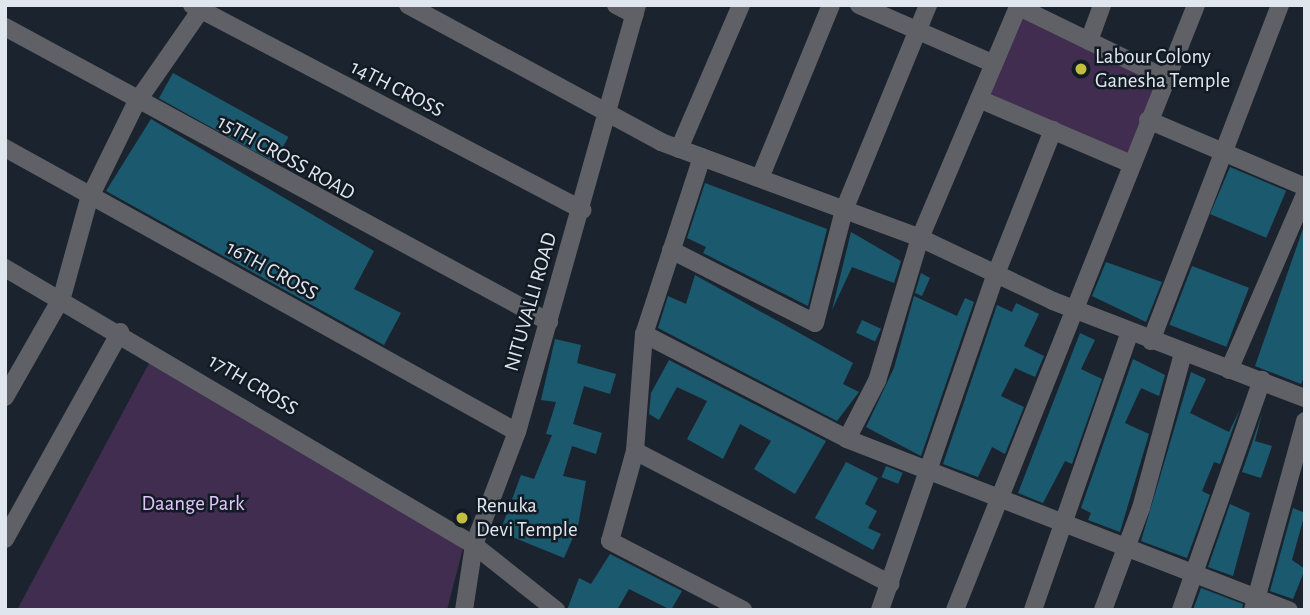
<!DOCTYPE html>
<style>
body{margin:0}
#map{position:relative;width:1310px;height:615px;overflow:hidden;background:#1b242e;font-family:"Alegreya Sans",sans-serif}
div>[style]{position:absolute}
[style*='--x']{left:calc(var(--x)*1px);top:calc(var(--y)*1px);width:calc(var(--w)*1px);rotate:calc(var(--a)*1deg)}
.green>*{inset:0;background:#402d4f;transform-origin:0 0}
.building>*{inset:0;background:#1b5a6e;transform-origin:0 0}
.minor>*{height:18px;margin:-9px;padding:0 9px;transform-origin:9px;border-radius:9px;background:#606167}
.dots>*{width:19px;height:19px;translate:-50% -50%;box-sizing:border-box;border:4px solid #121b24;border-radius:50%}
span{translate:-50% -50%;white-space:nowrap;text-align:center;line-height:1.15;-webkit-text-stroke:5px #121b24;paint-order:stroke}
.poi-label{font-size:21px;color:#e0e6ed}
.left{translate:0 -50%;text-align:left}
.street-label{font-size:21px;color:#e0e6ed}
.park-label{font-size:21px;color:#e2c5fb}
.frame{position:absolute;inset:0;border:7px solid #e0e6ed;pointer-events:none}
</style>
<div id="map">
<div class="green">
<div style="left:1019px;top:7px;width:162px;height:100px;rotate:26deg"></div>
<div style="clip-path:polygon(154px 354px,463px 548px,447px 610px,17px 610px)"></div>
</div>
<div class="building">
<div style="left:173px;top:73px;width:132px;height:29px;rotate:29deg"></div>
<div style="clip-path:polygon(151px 119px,374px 251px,354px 289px,401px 313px,384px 345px,106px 191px)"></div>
<div style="left:1230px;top:167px;width:61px;height:51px;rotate:23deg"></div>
<div style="clip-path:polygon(705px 183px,827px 229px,808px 306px,703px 253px,706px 247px,687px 238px)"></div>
<div style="clip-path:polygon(1305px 223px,1305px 375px,1301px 384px,1255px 366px)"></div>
<div style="clip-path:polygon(851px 232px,901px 261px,894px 283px,852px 267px,832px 310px)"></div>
<div style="clip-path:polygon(1106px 262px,1162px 282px,1146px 322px,1092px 296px)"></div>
<div style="left:1192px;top:266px;width:61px;height:63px;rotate:21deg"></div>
<div style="clip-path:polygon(921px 273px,930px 278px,922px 296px,915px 293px)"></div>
<div style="clip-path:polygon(695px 275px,853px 363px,843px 384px,859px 392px,837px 421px,658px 328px,668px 296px,686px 304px)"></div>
<div style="clip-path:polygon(914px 296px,957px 316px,965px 298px,974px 302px,921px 456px,866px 427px,894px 368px)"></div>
<div style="clip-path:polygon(1016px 303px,1039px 314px,1024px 346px,1044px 356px,1035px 377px,1015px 368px,1001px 396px,1024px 407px,1005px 454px,992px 447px,978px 477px,943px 464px,997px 305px,1012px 312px)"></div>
<div style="left:862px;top:320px;width:21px;height:14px;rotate:25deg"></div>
<div style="clip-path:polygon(1080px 333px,1095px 340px,1081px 369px,1102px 379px,1072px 464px,1065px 461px,1043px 503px,1018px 493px)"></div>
<div style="clip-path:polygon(555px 339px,581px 345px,577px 363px,616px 374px,610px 394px,584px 386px,573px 424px,602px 433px,596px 454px,572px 446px,563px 476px,586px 481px,578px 526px,564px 558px,500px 532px,521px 475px,534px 479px,552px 435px,546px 434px,556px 402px,541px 400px)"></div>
<div style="clip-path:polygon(1133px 359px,1165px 375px,1159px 396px,1141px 388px,1125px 423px,1149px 434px,1120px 532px,1088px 520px,1091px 513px,1081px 508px)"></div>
<div style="clip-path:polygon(669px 360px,826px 441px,795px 494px,754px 469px,771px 441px,740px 424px,723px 459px,687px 439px,707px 401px,677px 387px,659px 420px,649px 414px,651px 393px)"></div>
<div style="clip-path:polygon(1191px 372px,1206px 379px,1190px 413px,1229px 432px,1240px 409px,1220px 464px,1214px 462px,1202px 491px,1210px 495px,1187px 558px,1141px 541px)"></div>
<div style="clip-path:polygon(1262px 414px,1255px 441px,1272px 446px,1261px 478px,1242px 472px)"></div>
<div style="clip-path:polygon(846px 462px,878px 478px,865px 504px,877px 511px,868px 528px,881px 534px,873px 550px,815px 518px)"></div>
<div style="left:886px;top:466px;width:18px;height:12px;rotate:22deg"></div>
<div style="clip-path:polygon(1230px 504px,1250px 513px,1233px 576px,1208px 567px)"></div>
<div style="clip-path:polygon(1293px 508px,1305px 513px,1292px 560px,1305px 569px,1293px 599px,1270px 591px)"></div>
<div style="clip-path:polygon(610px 554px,682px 591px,671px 610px,629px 589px,617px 610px,567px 610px,579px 578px,591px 584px)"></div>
<div style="clip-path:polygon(1201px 588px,1243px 604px,1242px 610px,1193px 610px)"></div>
</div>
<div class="minor">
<div style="--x:192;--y:5;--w:441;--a:27.7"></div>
<div style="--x:408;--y:5;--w:288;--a:28.4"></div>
<div style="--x:661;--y:142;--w:276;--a:20.3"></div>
<div style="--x:920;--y:238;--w:147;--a:25.3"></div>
<div style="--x:1053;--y:301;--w:270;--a:21.1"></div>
<div style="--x:616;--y:5;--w:21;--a:28"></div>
<div style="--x:859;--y:5;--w:147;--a:23.6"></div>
<div style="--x:1019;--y:7;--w:162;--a:25.9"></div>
<div style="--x:5;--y:27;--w:619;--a:28.47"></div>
<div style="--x:1089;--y:41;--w:38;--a:-70"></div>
<div style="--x:979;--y:99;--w:163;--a:23.1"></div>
<div style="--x:1148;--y:120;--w:171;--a:23.1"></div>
<div style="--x:5;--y:148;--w:585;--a:29.02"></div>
<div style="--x:679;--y:149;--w:157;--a:-66.7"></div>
<div style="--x:702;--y:157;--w:186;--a:108.1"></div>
<div style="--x:644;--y:334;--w:229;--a:27.3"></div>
<div style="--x:847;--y:439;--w:474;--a:21.2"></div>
<div style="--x:760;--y:178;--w:187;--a:-67.7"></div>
<div style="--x:671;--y:250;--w:161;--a:26.9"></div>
<div style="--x:815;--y:323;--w:117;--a:-75.6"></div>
<div style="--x:844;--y:210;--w:222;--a:-67.7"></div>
<div style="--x:5;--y:268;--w:545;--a:30.57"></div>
<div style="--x:474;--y:545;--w:105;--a:38.4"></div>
<div style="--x:644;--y:334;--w:117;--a:94.4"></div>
<div style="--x:635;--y:451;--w:93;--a:105.5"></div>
<div style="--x:610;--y:541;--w:150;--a:27.4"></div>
<div style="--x:1151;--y:341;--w:360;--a:-69"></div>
<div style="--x:1229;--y:370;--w:192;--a:-66.6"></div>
<div style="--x:5;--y:397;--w:115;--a:-60.3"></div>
<div style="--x:62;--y:297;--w:102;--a:-74.6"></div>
<div style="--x:89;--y:199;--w:107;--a:-63.9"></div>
<div style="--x:136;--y:103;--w:119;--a:-55.2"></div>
<div style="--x:847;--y:439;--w:65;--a:-62.7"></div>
<div style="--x:877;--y:381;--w:149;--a:-73.3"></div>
<div style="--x:920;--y:238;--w:253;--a:-67"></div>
<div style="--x:635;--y:451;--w:288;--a:27.5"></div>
<div style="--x:5;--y:539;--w:237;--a:-60.9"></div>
<div style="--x:464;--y:610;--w:66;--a:-81.3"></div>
<div style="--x:474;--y:545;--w:121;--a:-69.2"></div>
<div style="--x:517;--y:432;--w:444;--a:-74.3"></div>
<div style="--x:880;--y:610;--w:355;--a:-71"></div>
<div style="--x:996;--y:274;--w:155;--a:-68.4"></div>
<div style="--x:955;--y:610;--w:651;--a:-68.28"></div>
<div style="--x:1033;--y:610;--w:294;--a:-70.8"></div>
<div style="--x:1103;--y:610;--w:109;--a:-69.6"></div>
<div style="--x:1141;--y:508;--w:161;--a:-74.8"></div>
<div style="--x:1181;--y:610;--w:244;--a:-70.6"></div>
<div style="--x:1253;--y:610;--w:196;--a:-74.6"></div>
</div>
<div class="dots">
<div style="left:1081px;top:69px;background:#c1be40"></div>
<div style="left:462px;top:518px;background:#c1be40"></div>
</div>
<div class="poi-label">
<span class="left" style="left:1095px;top:69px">Labour Colony<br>Ganesha Temple</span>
<span class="left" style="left:476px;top:518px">Renuka<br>Devi Temple</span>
</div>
<div class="street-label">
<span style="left:397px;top:89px;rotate:27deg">14TH CROSS</span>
<span style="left:286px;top:158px;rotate:29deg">15TH CROSS ROAD</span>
<span style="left:272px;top:271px;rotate:29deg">16TH CROSS</span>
<span style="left:531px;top:302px;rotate:-74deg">NITUVALLI ROAD</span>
<span style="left:253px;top:385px;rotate:31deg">17TH CROSS</span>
</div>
<div class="park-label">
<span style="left:193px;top:504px">Daange Park</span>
</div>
<div class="frame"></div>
</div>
